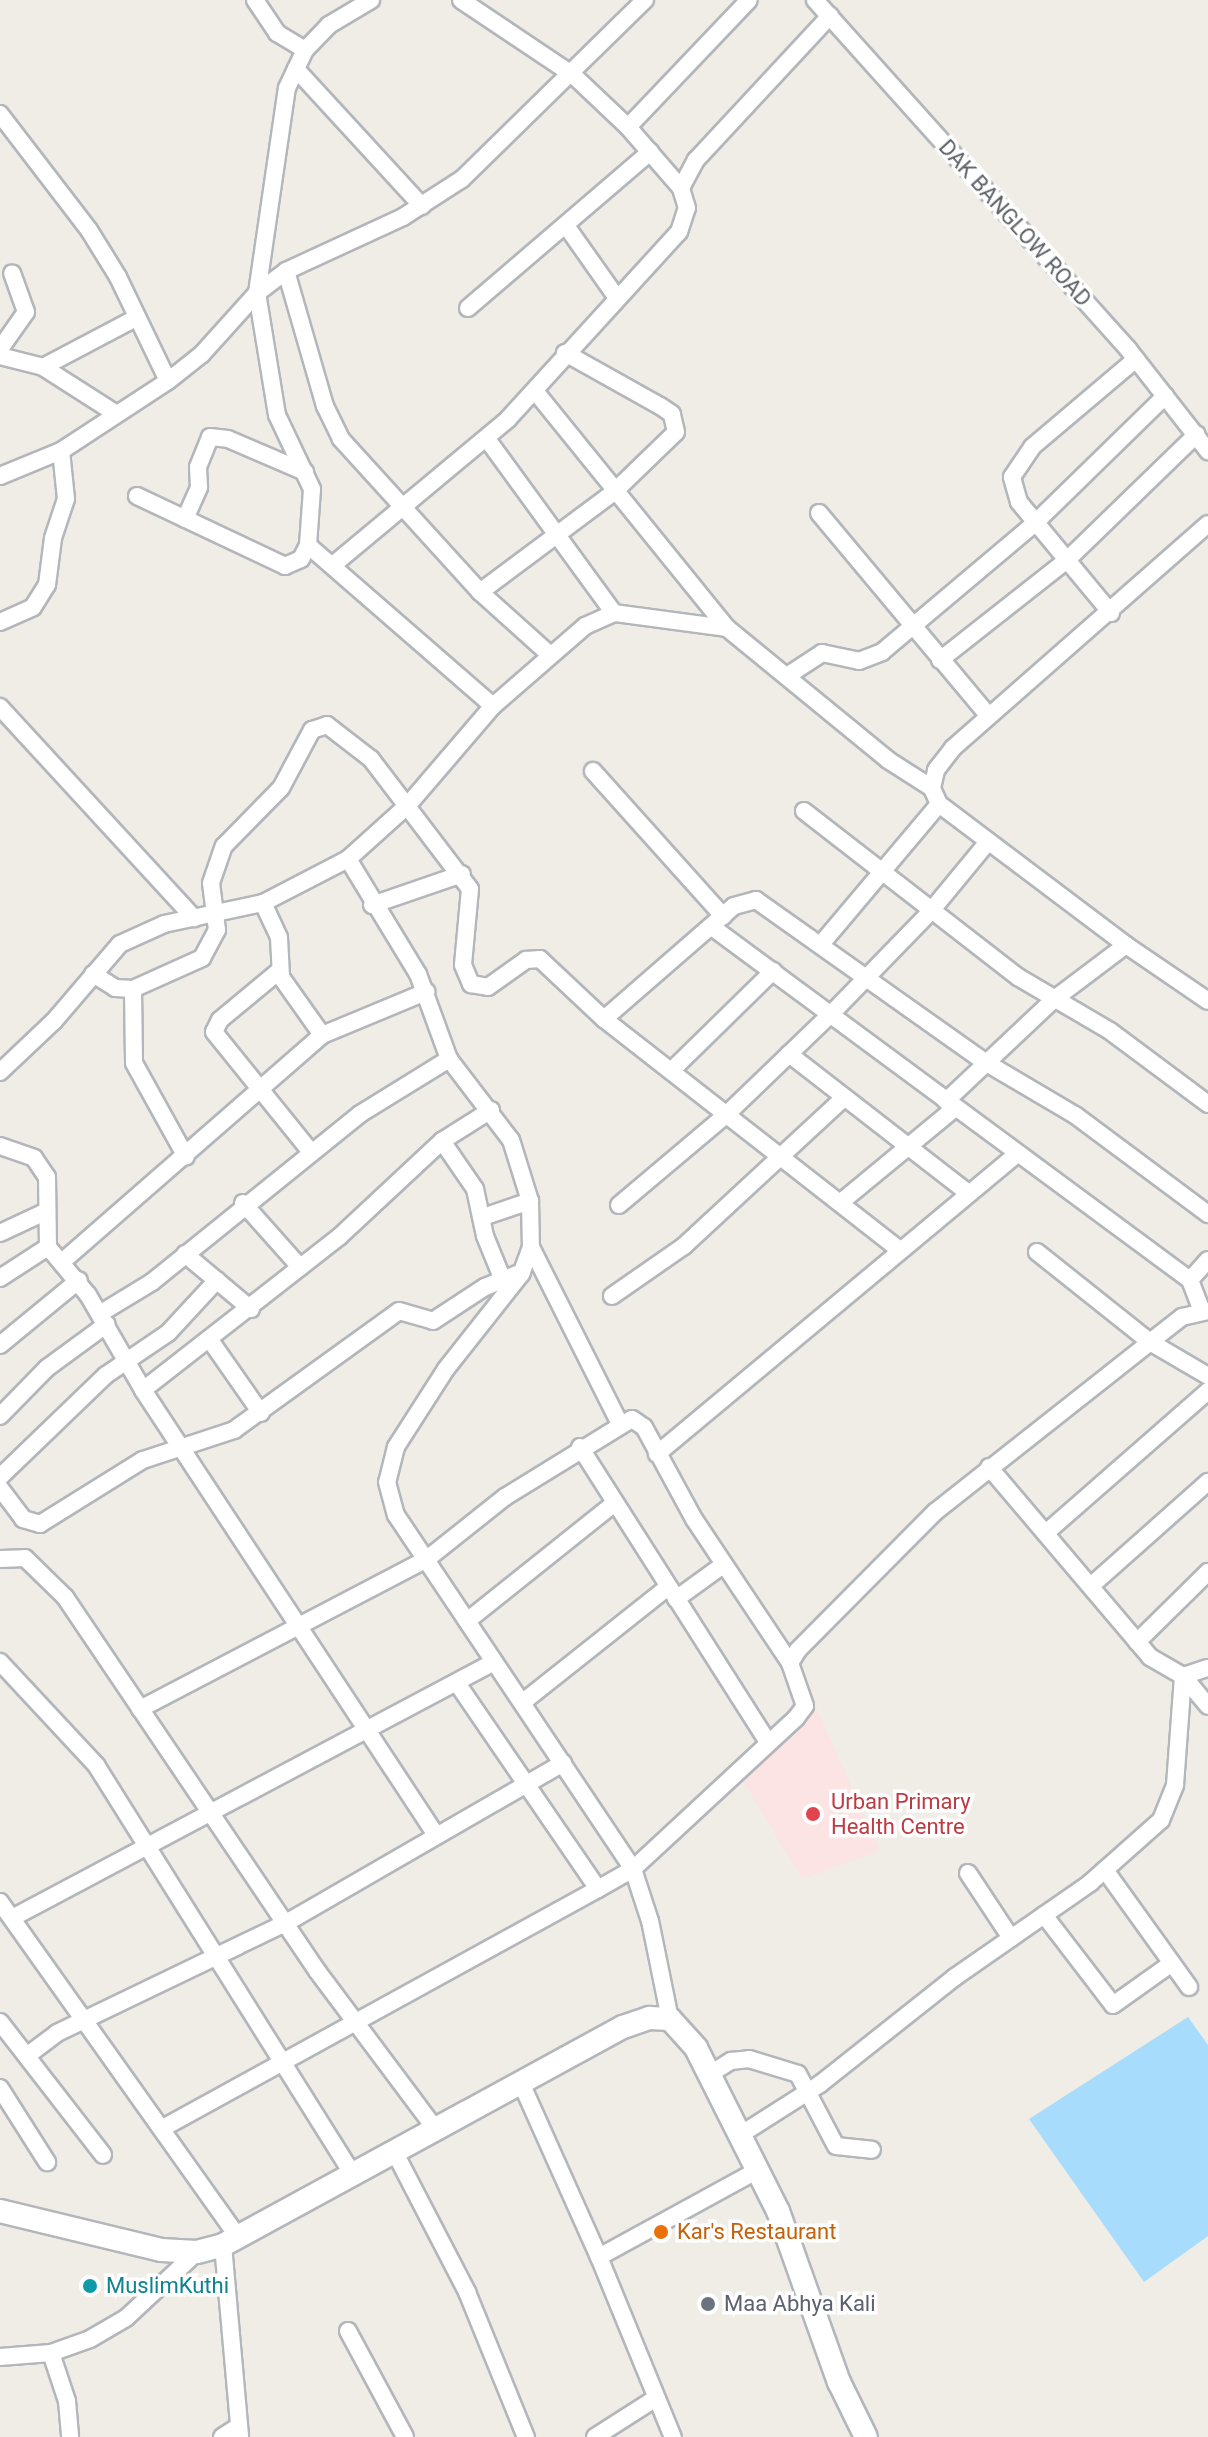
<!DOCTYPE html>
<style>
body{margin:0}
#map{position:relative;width:1208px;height:2437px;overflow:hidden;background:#efede6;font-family:Roboto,sans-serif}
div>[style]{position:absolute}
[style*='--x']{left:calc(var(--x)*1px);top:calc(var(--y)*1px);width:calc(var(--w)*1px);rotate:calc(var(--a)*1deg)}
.medical>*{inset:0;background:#fbe4e3}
.water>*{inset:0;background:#a8dcfc}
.roads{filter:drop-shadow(2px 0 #b3b6ba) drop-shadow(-2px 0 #b3b6ba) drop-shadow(0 2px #b3b6ba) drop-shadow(0 -2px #b3b6ba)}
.minor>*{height:16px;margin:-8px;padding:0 8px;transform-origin:8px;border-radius:8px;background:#fff}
.secondary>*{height:22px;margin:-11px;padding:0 11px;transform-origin:11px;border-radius:11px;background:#fff}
.dots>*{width:22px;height:22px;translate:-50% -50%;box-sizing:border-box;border:4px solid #fff;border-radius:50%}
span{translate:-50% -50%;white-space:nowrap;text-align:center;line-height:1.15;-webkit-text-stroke:7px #fff;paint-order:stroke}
.street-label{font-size:22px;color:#5d6166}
.health-label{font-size:22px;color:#be3a42}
.left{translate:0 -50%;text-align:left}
.food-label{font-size:22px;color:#c56008}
.culture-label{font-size:22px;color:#0d838f}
.worship-label{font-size:22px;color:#5b616d}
</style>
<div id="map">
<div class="medical">
<div style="clip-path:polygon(814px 1703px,880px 1851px,802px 1879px,740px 1776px)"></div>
</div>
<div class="water">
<div style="clip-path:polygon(1188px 2017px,1208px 2045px,1208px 2236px,1144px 2282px,1029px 2119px)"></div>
</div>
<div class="roads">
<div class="minor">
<div style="--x:255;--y:0;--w:40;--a:56"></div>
<div style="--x:277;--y:33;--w:33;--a:31"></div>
<div style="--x:461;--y:0;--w:135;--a:33.8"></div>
<div style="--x:573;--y:75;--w:76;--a:43.4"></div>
<div style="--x:628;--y:127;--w:81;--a:49"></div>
<div style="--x:815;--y:0;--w:469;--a:48.1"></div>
<div style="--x:1128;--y:349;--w:130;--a:51.9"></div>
<div style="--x:296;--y:69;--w:186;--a:47.4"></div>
<div style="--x:0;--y:114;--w:146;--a:52.5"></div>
<div style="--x:89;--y:230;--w:55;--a:58.3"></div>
<div style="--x:118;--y:277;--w:115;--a:64.3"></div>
<div style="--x:628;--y:127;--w:175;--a:-46.4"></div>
<div style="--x:567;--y:227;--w:87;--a:54.8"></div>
<div style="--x:286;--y:271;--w:141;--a:73.9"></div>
<div style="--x:325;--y:406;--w:37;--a:64"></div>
<div style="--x:341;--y:439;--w:207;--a:47.7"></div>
<div style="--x:480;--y:592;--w:93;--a:41.9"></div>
<div style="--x:468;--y:308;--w:240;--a:-40.6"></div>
<div style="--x:0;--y:349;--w:45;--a:-54.9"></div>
<div style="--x:26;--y:312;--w:41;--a:-109.7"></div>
<div style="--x:0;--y:356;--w:44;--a:14.3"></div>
<div style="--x:43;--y:367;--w:85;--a:32.6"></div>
<div style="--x:43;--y:367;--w:105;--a:-27.8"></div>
<div style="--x:535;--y:391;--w:305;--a:51"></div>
<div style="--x:727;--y:628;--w:208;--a:39.3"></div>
<div style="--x:888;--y:760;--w:52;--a:32.5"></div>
<div style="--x:487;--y:439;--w:215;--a:53.9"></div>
<div style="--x:0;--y:476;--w:66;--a:-22.3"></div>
<div style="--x:61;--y:451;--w:128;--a:-33.2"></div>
<div style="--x:168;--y:381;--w:43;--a:-38.5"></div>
<div style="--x:202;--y:354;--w:82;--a:-48"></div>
<div style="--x:257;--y:293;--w:207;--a:-81.7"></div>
<div style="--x:287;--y:88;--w:42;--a:-64.7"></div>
<div style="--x:305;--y:50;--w:35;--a:-46"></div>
<div style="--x:329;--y:25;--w:49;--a:-30.8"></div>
<div style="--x:137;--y:496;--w:164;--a:25.3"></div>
<div style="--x:285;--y:566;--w:17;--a:-24"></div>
<div style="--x:301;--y:559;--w:16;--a:-63"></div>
<div style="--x:819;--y:513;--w:262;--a:50.1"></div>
<div style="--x:185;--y:519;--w:35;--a:-66"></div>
<div style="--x:199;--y:487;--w:20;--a:-93"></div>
<div style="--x:198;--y:467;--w:32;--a:-68"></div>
<div style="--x:210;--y:437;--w:18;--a:6"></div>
<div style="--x:228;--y:439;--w:84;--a:23.2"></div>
<div style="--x:333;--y:565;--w:228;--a:-39.8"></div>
<div style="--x:508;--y:419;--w:253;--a:-47.6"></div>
<div style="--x:679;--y:232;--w:25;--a:-72"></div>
<div style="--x:687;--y:208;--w:21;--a:-107"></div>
<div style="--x:681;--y:188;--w:32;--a:-62"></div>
<div style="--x:696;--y:160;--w:197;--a:-47.1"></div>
<div style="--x:480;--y:592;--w:167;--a:-36.7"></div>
<div style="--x:614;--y:492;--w:86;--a:-44.1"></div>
<div style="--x:676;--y:432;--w:18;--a:-103"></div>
<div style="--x:672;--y:414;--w:14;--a:-146"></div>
<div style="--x:660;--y:406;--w:109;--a:-150.8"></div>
<div style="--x:1111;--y:613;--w:144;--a:-129.7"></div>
<div style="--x:1019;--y:502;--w:26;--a:-106"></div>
<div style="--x:1012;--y:477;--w:36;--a:-56"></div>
<div style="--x:1032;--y:447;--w:136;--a:-40.2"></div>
<div style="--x:0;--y:622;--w:36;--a:-24"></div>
<div style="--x:33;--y:607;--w:26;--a:-58"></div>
<div style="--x:47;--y:585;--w:47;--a:-82.7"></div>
<div style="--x:53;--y:538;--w:41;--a:-71.6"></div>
<div style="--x:66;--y:499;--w:48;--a:-95.9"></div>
<div style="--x:940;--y:660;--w:160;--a:-38.2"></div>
<div style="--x:1066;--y:561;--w:182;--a:-44.1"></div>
<div style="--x:787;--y:676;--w:42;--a:-33.3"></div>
<div style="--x:822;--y:653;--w:38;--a:12"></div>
<div style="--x:859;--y:661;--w:25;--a:-21"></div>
<div style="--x:882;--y:652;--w:200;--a:-40.1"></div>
<div style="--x:1035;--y:523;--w:182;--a:-44.3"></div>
<div style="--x:493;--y:706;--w:122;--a:-41"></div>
<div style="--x:585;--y:626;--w:32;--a:-24"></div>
<div style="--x:614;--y:613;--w:114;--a:7.6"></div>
<div style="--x:0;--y:707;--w:287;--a:47.4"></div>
<div style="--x:593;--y:771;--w:195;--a:48.1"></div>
<div style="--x:939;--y:804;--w:234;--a:37"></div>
<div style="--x:1126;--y:945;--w:99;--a:34.3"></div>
<div style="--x:804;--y:811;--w:271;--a:37.8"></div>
<div style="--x:1018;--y:977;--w:107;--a:30.4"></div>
<div style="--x:1110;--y:1031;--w:122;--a:36.7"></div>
<div style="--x:348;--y:859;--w:135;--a:58.7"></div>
<div style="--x:418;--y:974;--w:90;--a:70"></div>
<div style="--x:449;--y:1059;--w:102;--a:52.6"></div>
<div style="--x:511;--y:1140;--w:64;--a:72.7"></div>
<div style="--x:530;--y:1201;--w:46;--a:88.8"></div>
<div style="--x:531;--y:1247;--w:29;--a:110"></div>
<div style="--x:521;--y:1274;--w:121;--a:128.3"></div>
<div style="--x:446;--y:1369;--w:93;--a:122.7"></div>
<div style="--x:396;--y:1447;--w:36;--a:104"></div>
<div style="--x:387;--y:1482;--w:34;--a:75"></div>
<div style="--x:396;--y:1515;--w:426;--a:56.2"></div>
<div style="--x:633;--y:1869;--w:40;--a:150.3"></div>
<div style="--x:598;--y:1889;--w:250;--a:-124.4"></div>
<div style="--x:263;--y:903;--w:38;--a:65"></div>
<div style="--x:279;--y:938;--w:39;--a:87"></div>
<div style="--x:281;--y:977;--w:71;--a:54.7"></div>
<div style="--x:372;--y:905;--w:95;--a:-19"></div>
<div style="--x:712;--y:927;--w:594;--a:36.45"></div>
<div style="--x:1190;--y:1280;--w:33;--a:69"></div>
<div style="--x:822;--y:943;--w:182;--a:-49.9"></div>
<div style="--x:939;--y:804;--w:17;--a:-114"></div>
<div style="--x:932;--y:788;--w:18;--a:-77"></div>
<div style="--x:936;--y:770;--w:28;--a:-52"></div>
<div style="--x:953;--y:748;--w:339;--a:-41.3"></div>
<div style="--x:279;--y:971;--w:77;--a:140.3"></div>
<div style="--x:220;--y:1020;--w:13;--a:117"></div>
<div style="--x:214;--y:1032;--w:154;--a:51.1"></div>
<div style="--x:93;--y:974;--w:26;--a:32"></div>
<div style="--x:115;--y:988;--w:18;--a:3"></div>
<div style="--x:133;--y:989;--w:76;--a:-24.2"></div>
<div style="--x:202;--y:958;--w:32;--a:-62"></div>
<div style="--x:217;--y:930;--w:47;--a:-97.3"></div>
<div style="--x:211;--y:883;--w:39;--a:-71"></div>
<div style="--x:224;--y:846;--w:81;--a:-45.5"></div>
<div style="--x:281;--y:788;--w:66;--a:-61.9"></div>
<div style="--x:312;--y:730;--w:16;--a:-18"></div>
<div style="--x:327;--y:725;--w:56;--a:37.7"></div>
<div style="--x:371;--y:759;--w:163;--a:52.7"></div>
<div style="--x:470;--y:889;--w:76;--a:95.3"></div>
<div style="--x:463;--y:965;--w:21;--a:67"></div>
<div style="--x:471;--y:984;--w:17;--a:10"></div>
<div style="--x:488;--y:987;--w:47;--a:-35.4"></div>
<div style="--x:526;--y:960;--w:14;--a:-4"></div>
<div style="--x:540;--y:959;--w:88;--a:43.2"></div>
<div style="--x:604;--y:1019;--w:375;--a:38"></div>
<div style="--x:133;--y:989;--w:74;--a:89.2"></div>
<div style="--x:134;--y:1063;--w:107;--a:61"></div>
<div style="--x:604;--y:1019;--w:172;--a:-41"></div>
<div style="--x:734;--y:906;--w:23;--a:-15"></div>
<div style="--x:756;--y:900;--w:281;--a:35.3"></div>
<div style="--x:985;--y:1062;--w:104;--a:30.5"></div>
<div style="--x:1075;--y:1115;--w:166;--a:36.7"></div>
<div style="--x:789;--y:1054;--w:227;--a:37.8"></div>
<div style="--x:671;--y:1071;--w:143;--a:-44.4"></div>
<div style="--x:0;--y:1072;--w:74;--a:-43.4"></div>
<div style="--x:54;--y:1021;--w:101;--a:-49.4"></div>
<div style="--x:120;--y:944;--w:48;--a:-24.4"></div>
<div style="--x:164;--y:924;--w:101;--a:-12"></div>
<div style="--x:263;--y:903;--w:96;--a:-27.4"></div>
<div style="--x:348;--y:859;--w:81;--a:-42"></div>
<div style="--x:408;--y:805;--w:130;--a:-49.4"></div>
<div style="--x:493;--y:706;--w:245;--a:-139"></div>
<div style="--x:308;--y:545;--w:56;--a:-85.9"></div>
<div style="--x:312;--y:489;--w:82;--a:-115.3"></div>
<div style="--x:277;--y:415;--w:124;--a:-99.3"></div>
<div style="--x:257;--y:293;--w:36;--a:-37"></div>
<div style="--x:286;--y:271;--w:129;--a:-24.8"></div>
<div style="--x:403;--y:217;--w:70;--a:-32.8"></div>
<div style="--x:462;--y:179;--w:256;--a:-44.4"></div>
<div style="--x:946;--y:1101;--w:147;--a:-43.3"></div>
<div style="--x:1053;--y:1000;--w:91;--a:-37"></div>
<div style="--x:442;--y:1141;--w:58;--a:55.5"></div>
<div style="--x:475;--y:1189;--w:48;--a:78"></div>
<div style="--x:485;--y:1236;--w:48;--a:67.8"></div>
<div style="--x:0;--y:1146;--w:36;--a:19"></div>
<div style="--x:34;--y:1158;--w:23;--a:56"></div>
<div style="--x:47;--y:1177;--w:70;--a:89.2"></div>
<div style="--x:48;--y:1247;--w:62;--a:50.2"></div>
<div style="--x:88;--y:1295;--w:110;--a:59.9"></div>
<div style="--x:143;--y:1390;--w:533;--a:56.64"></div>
<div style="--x:841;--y:1202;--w:148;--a:-39.5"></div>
<div style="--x:243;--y:1203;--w:86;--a:48.3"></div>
<div style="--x:619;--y:1205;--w:141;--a:-40.1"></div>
<div style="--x:727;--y:1114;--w:144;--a:-43.9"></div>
<div style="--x:831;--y:1014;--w:144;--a:-45.8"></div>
<div style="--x:931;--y:911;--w:88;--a:-50.5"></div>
<div style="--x:483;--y:1217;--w:50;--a:-18.8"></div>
<div style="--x:0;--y:1233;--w:52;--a:-25.1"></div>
<div style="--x:531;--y:1247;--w:198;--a:63.3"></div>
<div style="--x:1037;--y:1252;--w:144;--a:38.5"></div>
<div style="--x:1150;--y:1342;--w:41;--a:-38"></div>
<div style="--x:1182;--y:1317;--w:27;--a:-13"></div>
<div style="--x:185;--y:1254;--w:86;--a:39.8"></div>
<div style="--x:63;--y:1261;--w:344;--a:-41.1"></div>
<div style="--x:322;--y:1035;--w:113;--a:-22.5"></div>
<div style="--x:0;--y:1278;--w:57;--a:-32.9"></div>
<div style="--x:1190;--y:1280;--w:27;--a:-48"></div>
<div style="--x:612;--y:1296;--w:88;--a:-34.8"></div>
<div style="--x:684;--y:1246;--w:218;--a:-42.8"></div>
<div style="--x:101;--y:1313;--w:60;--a:-31.3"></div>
<div style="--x:152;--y:1282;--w:267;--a:-38.9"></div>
<div style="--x:360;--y:1114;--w:105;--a:-31.7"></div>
<div style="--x:210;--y:1340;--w:89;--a:55.1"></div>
<div style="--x:0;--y:1345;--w:102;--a:-39.4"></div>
<div style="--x:143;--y:1390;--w:249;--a:-38"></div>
<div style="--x:339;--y:1237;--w:141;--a:-43"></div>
<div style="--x:442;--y:1141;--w:58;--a:-32.3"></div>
<div style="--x:0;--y:1416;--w:67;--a:-45.6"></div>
<div style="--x:47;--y:1368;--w:74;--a:-36.3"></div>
<div style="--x:580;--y:1447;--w:350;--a:57.5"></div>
<div style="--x:657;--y:1454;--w:469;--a:-39.8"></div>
<div style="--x:989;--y:1467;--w:249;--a:49.7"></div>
<div style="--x:1150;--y:1657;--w:38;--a:30"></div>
<div style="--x:1183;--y:1676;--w:39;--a:50"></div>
<div style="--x:0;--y:1477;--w:147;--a:-43.9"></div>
<div style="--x:106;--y:1375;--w:75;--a:-34.1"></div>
<div style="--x:168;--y:1333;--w:72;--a:-47.2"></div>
<div style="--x:0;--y:1488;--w:39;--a:53"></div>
<div style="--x:23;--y:1519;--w:18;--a:16"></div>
<div style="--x:40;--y:1524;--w:121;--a:-31.9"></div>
<div style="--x:143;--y:1460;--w:96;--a:-18.2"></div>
<div style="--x:234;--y:1430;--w:203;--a:-35.8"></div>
<div style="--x:399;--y:1311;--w:35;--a:16"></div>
<div style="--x:433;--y:1321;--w:62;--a:-33.2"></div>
<div style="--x:485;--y:1287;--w:40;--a:-22"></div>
<div style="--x:1048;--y:1531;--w:213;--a:-41.2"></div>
<div style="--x:0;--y:1559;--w:25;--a:-2"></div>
<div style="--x:25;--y:1558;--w:56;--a:44.3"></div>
<div style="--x:65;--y:1597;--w:452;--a:56"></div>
<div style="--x:318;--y:1972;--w:199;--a:53.2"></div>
<div style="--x:1093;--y:1584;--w:154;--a:-41.6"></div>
<div style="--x:676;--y:1599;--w:58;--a:-35.9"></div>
<div style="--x:467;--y:1621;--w:189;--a:-38.6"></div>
<div style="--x:1137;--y:1642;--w:100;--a:-44.6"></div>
<div style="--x:0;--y:1662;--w:141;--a:47"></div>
<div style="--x:96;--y:1765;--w:482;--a:57.9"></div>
<div style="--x:523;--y:1702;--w:185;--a:-38.4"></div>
<div style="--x:140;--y:1709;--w:324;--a:-27.6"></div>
<div style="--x:427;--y:1559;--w:100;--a:-38.5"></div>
<div style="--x:505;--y:1497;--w:149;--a:-31.6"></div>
<div style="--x:632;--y:1419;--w:14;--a:34"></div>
<div style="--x:644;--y:1427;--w:105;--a:61.5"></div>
<div style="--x:694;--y:1519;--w:173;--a:56.3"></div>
<div style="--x:1105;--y:1870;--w:144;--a:54.3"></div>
<div style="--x:968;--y:1873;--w:78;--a:56.5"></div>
<div style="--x:0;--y:1902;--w:411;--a:54.6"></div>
<div style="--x:1044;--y:1915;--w:113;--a:52.5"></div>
<div style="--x:1113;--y:2005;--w:72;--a:-35.4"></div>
<div style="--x:12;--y:1918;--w:546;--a:-27.97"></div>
<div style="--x:670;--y:2019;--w:100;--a:-101.5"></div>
<div style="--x:650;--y:1921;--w:55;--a:-108.1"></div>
<div style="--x:633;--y:1869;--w:222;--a:-42.8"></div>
<div style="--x:796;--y:1718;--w:15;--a:-53"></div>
<div style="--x:805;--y:1706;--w:46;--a:-109.2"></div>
<div style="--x:790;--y:1663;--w:15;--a:-58"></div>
<div style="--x:798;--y:1650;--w:194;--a:-45.2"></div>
<div style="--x:935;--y:1512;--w:274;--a:-38.3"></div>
<div style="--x:1150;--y:1342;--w:67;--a:30.4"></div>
<div style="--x:0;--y:2022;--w:168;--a:52.2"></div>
<div style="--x:28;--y:2055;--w:36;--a:-37"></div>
<div style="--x:57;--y:2033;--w:254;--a:-25.7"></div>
<div style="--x:286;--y:1923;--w:320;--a:-30"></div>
<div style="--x:710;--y:2074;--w:25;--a:-32"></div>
<div style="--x:731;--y:2061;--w:18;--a:-6"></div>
<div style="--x:749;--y:2059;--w:51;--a:17"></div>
<div style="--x:798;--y:2074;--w:81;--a:62.2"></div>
<div style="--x:836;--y:2146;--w:36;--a:6"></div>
<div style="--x:522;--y:2085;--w:188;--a:65.9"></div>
<div style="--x:599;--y:2257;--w:181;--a:-28.7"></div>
<div style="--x:0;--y:2088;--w:88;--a:57.6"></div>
<div style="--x:163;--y:2128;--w:496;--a:-28.8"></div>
<div style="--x:740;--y:2135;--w:95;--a:-32.5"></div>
<div style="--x:820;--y:2084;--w:172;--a:-38.4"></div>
<div style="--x:955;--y:1977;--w:165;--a:-34.8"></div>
<div style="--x:1090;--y:1883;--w:95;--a:-41.6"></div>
<div style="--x:1161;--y:1820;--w:38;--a:-68"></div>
<div style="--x:1175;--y:1785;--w:109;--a:-85.8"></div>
<div style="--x:1183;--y:1676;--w:26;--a:-18"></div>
<div style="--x:394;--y:2151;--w:159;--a:62.6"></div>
<div style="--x:467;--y:2292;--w:157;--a:67.9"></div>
<div style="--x:223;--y:2245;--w:193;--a:84.9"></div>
<div style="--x:599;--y:2257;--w:195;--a:67.7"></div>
<div style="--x:348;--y:2331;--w:120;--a:61.7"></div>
<div style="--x:51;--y:2353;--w:51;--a:71.6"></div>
<div style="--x:67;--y:2401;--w:36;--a:85"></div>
<div style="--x:0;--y:2357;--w:51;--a:-4.5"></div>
<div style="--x:51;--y:2353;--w:41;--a:-19.7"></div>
<div style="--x:90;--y:2339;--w:42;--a:-30.3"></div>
<div style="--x:126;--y:2318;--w:97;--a:-42.9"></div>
<div style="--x:222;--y:2437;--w:20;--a:-33"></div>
<div style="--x:595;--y:2437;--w:72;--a:-32.6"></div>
</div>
<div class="secondary">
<div style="--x:0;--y:2211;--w:166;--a:13.6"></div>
<div style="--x:161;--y:2250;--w:36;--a:3"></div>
<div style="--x:197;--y:2252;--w:27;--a:-15"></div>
<div style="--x:223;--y:2245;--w:456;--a:-28.6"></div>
<div style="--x:623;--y:2027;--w:28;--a:-19"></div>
<div style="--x:649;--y:2018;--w:21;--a:3"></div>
<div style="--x:670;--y:2019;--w:39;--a:48"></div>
<div style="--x:696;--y:2048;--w:182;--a:63.3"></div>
<div style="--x:778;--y:2211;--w:182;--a:70.4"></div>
<div style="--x:839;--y:2382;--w:61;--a:63.9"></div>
</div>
</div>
<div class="dots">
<div style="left:813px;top:1814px;background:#e0444e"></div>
<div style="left:661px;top:2232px;background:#e8710a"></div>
<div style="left:90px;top:2286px;background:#0f9aa8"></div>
<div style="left:708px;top:2304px;background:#6b7280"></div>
</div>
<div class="street-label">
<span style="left:1015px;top:223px;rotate:48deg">DAK BANGLOW ROAD</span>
</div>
<div class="health-label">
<span class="left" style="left:831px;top:1814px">Urban Primary<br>Health Centre</span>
</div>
<div class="food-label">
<span class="left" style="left:677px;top:2232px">Kar's Restaurant</span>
</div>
<div class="culture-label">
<span class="left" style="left:106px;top:2286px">MuslimKuthi</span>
</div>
<div class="worship-label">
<span class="left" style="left:724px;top:2304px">Maa Abhya Kali</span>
</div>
</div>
